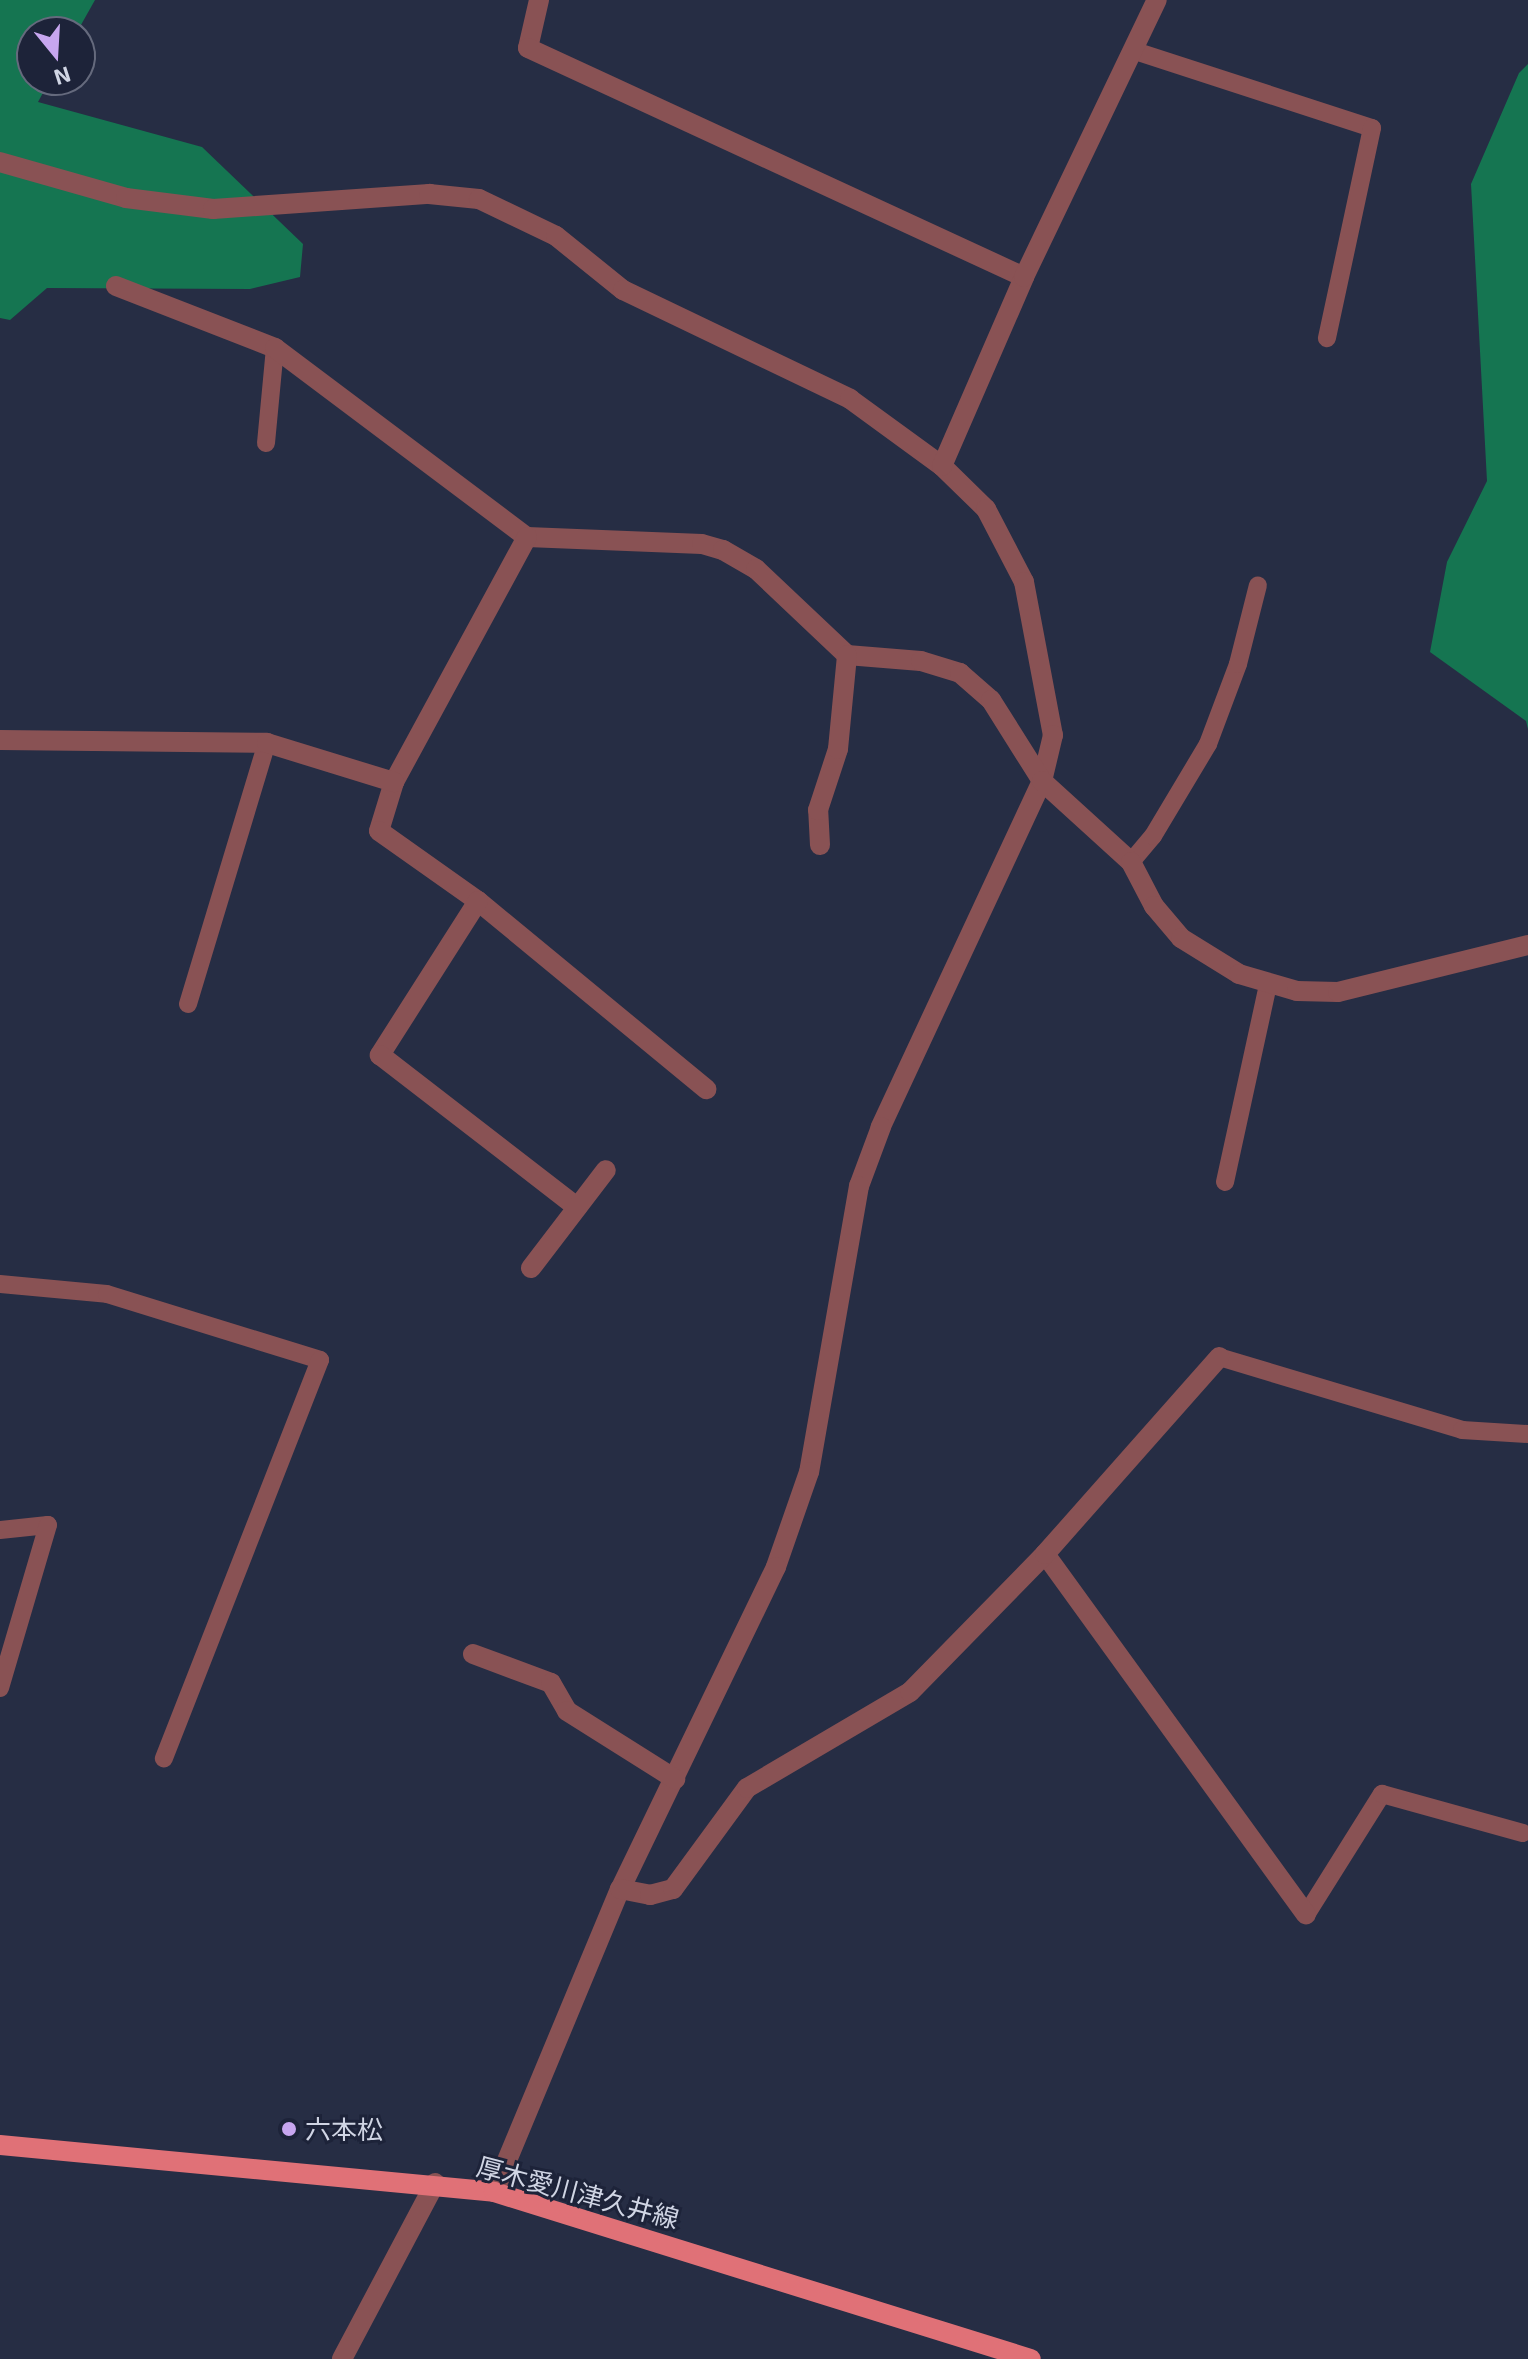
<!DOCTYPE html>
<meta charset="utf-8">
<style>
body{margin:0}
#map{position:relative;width:1528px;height:2359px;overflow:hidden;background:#262d44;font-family:"Exo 2","Noto Sans JP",sans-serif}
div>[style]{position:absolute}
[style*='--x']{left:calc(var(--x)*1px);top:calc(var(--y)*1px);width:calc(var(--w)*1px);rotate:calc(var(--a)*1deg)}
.forest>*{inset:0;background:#157551}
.lane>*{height:18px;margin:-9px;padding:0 9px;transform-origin:9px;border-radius:9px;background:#895254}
.street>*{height:20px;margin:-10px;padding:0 10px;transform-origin:10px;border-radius:10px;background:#895254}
.primary>*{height:20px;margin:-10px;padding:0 10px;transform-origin:10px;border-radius:10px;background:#e07177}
.dots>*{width:22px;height:22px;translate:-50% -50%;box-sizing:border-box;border:4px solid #1d2339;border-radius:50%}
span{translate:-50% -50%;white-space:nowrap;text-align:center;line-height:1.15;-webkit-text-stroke:6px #1d2339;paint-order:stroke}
.poi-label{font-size:26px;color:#d0d5e4}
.left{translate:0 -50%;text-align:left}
.street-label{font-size:26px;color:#d0d5e4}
.north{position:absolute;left:16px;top:16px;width:80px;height:80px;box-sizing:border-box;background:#1d2339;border:2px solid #656a7d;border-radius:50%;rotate:162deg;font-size:22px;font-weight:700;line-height:32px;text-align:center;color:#d0d5e4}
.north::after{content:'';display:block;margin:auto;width:28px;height:36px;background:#c7a6ef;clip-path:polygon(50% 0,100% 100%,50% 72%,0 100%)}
</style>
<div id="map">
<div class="forest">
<div style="clip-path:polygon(0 0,95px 0,77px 32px,32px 32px,32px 80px,50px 80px,38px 102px,202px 147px,303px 244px,300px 277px,250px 289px,47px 288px,10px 320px,0 318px)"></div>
<div style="clip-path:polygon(1528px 64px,1528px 729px,1526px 721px,1430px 652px,1447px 562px,1487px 481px,1471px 184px,1519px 73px)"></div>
</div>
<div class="lane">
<div style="--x:1135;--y:51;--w:249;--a:18"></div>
<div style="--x:1372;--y:128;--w:215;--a:102.1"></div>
<div style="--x:266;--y:443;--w:95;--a:-84.6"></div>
<div style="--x:1131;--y:862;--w:34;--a:-50"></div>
<div style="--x:1153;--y:836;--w:107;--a:-59.1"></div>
<div style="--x:1208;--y:744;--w:85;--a:-69.4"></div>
<div style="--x:1238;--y:664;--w:81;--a:-75.8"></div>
<div style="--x:188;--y:1004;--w:273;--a:-73.2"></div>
<div style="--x:1225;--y:1182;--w:202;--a:-77.7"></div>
<div style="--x:0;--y:1284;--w:107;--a:5.3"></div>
<div style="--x:107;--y:1294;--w:223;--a:17.2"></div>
<div style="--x:320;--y:1360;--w:428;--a:111.4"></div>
<div style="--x:1219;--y:1357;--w:254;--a:16.7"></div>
<div style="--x:1462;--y:1430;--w:66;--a:3.5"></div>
<div style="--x:0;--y:1530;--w:48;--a:-5.9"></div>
<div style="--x:48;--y:1525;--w:170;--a:106.4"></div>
<div style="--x:1306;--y:1915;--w:143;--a:-57.9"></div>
<div style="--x:1382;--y:1794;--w:146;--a:15.5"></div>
</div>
<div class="street">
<div style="--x:539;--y:0;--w:49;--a:102.9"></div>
<div style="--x:528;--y:48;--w:546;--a:24.78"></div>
<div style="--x:0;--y:162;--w:131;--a:15.9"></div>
<div style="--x:126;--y:198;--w:88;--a:7.2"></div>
<div style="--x:213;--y:209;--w:217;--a:-4"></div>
<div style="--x:429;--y:194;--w:50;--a:5.7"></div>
<div style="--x:479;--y:199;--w:85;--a:25.7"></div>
<div style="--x:556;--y:236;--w:86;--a:38.9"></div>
<div style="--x:623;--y:290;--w:252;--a:25.6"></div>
<div style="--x:850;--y:399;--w:114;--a:36.1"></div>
<div style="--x:942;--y:466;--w:62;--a:44.3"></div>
<div style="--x:986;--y:509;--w:82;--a:62.5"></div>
<div style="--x:1024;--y:582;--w:156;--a:79.3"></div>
<div style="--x:1053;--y:735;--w:47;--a:103.4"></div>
<div style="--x:1042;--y:781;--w:382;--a:115"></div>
<div style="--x:881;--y:1127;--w:63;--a:110.4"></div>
<div style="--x:859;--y:1186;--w:290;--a:99.9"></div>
<div style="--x:809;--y:1472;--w:101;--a:109.2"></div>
<div style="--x:776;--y:1567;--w:358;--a:115.8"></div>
<div style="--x:620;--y:1889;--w:328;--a:112.6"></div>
<div style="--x:116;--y:286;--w:171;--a:21.3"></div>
<div style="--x:275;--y:348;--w:315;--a:36.9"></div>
<div style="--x:527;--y:537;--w:175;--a:2.3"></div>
<div style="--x:702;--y:544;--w:22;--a:16"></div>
<div style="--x:723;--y:550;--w:38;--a:30"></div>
<div style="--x:756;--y:569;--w:125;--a:43.4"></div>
<div style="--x:847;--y:655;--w:74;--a:4.6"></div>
<div style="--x:921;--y:661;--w:41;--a:17.1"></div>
<div style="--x:960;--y:673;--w:41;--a:41.1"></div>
<div style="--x:991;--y:700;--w:96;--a:57.8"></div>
<div style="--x:1042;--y:781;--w:120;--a:42.3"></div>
<div style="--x:1131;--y:862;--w:50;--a:62.4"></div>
<div style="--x:1154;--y:906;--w:42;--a:49.8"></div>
<div style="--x:1181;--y:938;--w:68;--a:31.8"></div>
<div style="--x:1239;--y:974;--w:60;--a:16.3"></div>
<div style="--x:1297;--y:991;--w:41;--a:1.4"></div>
<div style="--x:1338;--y:992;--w:196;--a:-13.9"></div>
<div style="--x:942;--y:466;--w:206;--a:-66.5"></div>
<div style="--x:1024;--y:277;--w:307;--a:-64.4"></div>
<div style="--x:527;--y:537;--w:279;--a:118.5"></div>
<div style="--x:394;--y:782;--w:51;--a:107"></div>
<div style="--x:379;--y:831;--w:121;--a:35.3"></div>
<div style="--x:478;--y:901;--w:296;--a:39.5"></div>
<div style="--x:0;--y:740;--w:267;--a:0.6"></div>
<div style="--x:267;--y:743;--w:133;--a:17.1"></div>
<div style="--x:820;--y:845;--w:35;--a:-93"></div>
<div style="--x:818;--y:810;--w:64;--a:-71.8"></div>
<div style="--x:838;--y:749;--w:94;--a:-84.5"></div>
<div style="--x:478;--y:901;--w:183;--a:122.5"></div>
<div style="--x:380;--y:1055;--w:249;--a:37.7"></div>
<div style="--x:531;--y:1268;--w:123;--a:-52.6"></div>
<div style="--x:1045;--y:1554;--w:445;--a:54.1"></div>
<div style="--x:473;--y:1654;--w:83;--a:20.4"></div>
<div style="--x:551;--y:1683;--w:32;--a:60"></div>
<div style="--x:567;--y:1711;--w:128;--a:32.2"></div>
<div style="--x:620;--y:1889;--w:31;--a:11"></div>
<div style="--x:650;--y:1895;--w:24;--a:-15"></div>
<div style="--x:673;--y:1889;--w:125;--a:-53.8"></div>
<div style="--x:747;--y:1788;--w:189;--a:-30.5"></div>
<div style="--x:910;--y:1692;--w:193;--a:-45.6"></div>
<div style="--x:1045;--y:1554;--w:263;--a:-48.5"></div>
<div style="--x:342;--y:2359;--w:199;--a:-62.1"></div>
</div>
<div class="primary">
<div style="--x:0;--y:2145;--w:496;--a:5.4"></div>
<div style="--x:494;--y:2192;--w:562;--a:17.28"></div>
</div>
<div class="dots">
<div style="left:289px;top:2129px;background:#c7a6ef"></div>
</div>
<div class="poi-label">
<span class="left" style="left:305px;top:2129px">六本松</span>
</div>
<div class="street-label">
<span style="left:578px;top:2192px;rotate:15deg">厚木愛川津久井線</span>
</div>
<div class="north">N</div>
</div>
